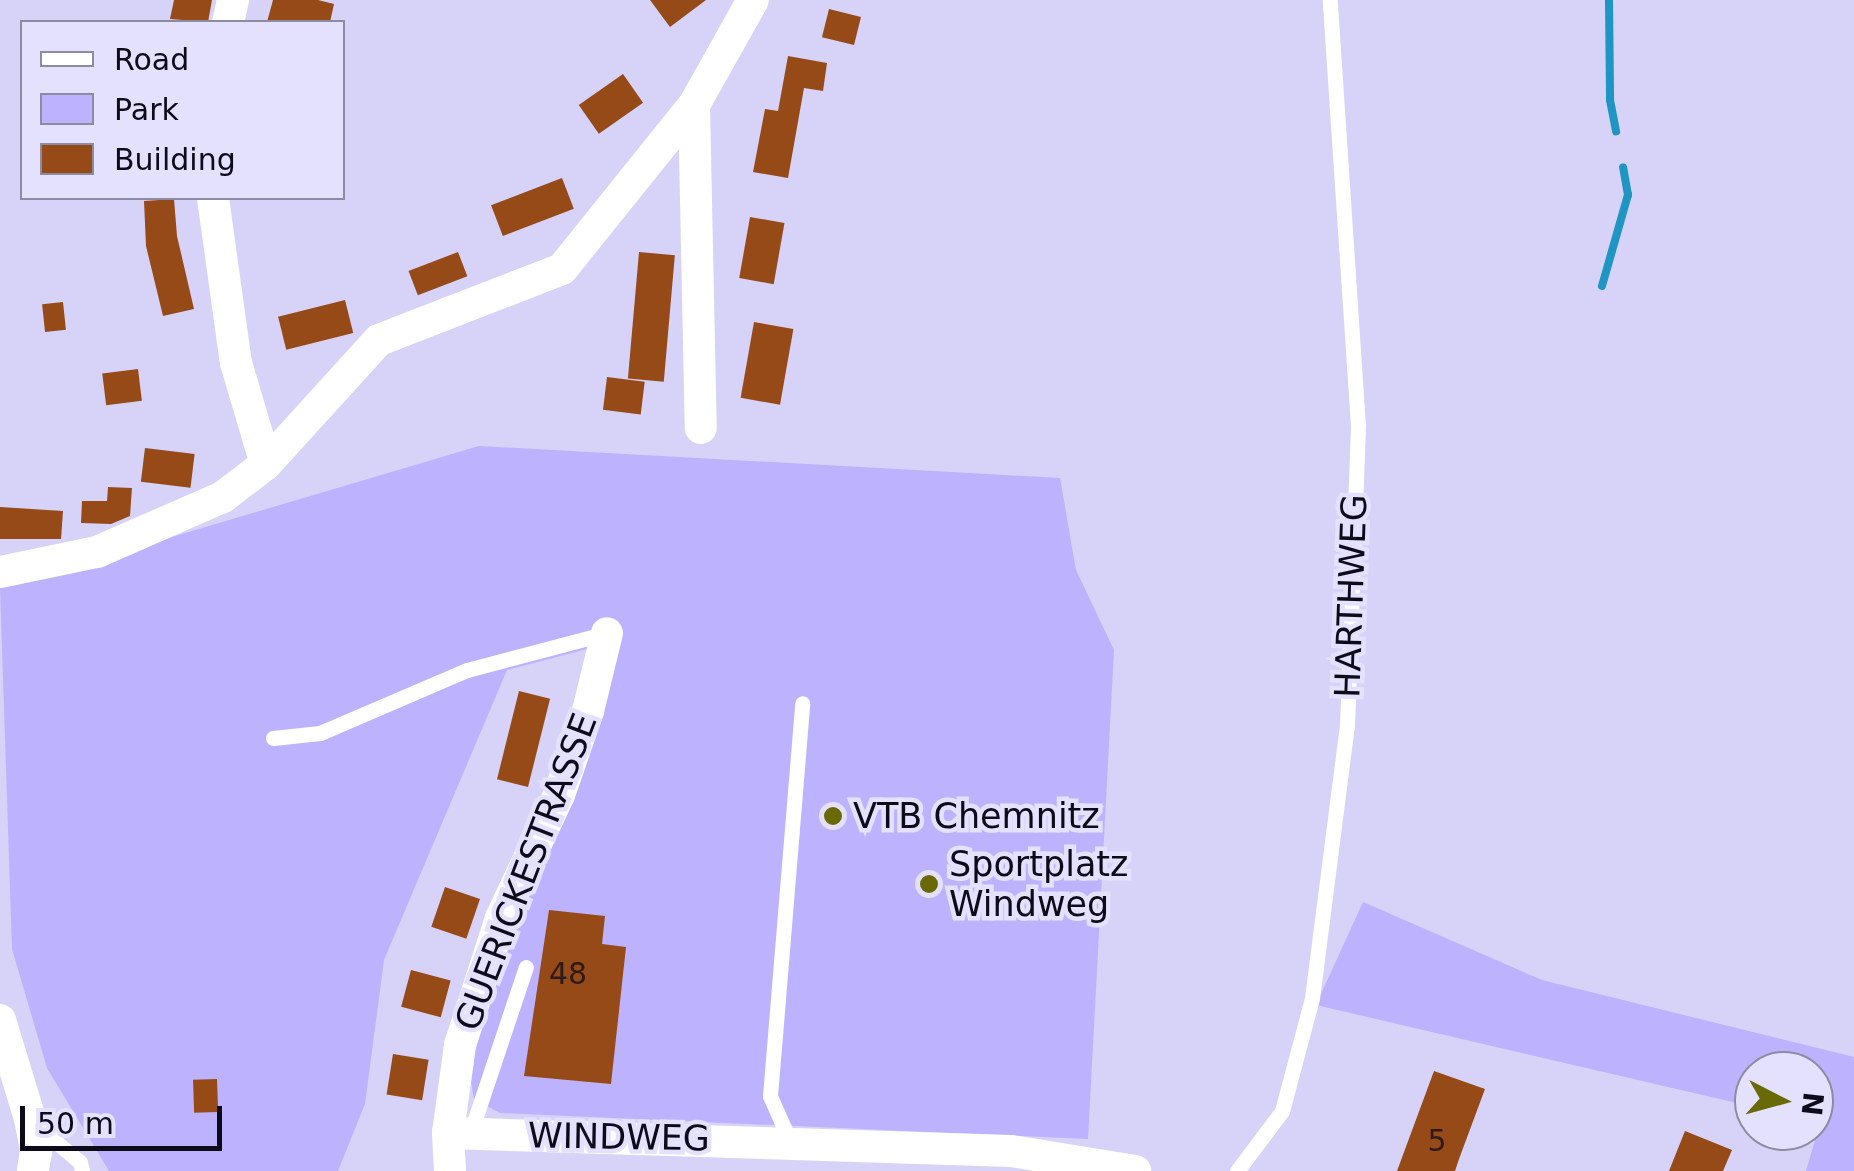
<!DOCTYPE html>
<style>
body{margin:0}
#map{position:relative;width:1854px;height:1171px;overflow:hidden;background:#d6d2f8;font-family:"DejaVu Sans",sans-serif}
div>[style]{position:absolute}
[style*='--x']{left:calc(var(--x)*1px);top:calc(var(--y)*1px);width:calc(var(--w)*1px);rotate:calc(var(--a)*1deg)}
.green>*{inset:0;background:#bdb2fd}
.stream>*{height:8px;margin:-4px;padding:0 4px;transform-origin:4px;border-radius:4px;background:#1e95c2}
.building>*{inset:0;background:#964a17;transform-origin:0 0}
.service>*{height:15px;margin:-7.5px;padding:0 7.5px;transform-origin:7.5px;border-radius:7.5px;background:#fff}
.minor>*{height:32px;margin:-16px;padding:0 16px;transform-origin:16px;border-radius:16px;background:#fff}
.dots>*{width:28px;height:28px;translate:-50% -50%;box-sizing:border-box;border:5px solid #e3e1fd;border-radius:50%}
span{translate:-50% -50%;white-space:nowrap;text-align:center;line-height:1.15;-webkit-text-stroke:9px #e3e1fd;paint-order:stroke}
.number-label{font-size:30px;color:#2f1a19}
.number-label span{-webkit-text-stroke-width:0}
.street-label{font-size:35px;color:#0d0a1a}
.poi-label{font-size:35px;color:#0d0a1a}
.left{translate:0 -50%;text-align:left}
.legend{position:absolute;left:20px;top:20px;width:325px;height:180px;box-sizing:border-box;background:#e3e1fd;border:2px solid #8d8ba2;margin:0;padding:12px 18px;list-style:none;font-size:30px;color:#0d0a1a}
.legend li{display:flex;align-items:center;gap:20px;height:50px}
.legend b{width:50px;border:2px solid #8d8ba2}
.north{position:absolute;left:1734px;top:1051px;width:100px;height:100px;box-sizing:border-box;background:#e3e1fd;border:2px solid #8d8ba2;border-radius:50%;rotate:96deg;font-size:28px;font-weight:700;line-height:40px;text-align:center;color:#0d0a1a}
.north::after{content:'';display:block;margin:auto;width:35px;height:45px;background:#696a07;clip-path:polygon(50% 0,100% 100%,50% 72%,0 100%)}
.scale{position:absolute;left:20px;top:1106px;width:202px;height:45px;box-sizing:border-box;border:5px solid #0d0a1a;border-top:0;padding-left:12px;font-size:30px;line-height:35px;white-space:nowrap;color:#0d0a1a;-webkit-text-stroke:8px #e3e1fd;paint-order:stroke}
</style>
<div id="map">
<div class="green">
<div style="clip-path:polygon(479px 446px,1060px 478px,1076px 570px,1114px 650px,1088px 1139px,500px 1113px,474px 1099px,467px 1060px,534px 881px,591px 648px,507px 670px,384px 960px,365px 1104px,338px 1171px,109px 1171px,47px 1068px,12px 949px,0 588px)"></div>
<div style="clip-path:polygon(1363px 902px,1542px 980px,1854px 1057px,1854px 1171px,1806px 1171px,1820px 1123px,1814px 1121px,1814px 1071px,1754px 1071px,1754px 1107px,1316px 1005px)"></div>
</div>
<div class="stream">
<div style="--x:1609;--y:0;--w:100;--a:89.4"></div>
<div style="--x:1610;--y:100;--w:32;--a:79"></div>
<div style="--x:1602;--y:286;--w:95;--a:-74.1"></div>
<div style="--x:1628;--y:195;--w:28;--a:-100"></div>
</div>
<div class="building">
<div style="clip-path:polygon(174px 0,212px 0,208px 22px,170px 19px)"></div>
<div style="clip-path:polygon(273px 0,318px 0,334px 4px,330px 22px,267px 22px)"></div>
<div style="clip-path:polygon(650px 0,706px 0,670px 27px)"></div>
<div style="left:829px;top:9px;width:33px;height:29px;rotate:14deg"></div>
<div style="clip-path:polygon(788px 56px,827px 63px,823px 91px,804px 88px,788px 178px,753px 172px,765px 109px,778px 111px)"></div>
<div style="left:623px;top:74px;width:35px;height:54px;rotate:55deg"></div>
<div style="left:562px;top:178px;width:33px;height:76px;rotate:69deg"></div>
<div style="clip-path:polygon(174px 199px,177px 236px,194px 309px,163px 316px,146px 246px,144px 201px)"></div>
<div style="left:750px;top:217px;width:35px;height:62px;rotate:10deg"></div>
<div style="left:458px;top:252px;width:26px;height:53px;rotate:69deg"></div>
<div style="left:639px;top:252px;width:36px;height:127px;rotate:5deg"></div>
<div style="left:345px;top:300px;width:34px;height:69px;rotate:76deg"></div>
<div style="left:63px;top:302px;width:28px;height:21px;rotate:84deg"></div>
<div style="left:754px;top:322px;width:40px;height:77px;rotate:10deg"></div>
<div style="left:138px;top:369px;width:32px;height:36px;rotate:83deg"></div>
<div style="left:607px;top:377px;width:38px;height:33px;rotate:7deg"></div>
<div style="left:145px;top:448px;width:50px;height:34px;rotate:7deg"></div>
<div style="clip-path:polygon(108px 487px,132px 488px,130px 516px,111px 524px,81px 523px,82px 501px,107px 501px)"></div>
<div style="clip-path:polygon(0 507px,63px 511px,61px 539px,0 539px)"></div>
<div style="left:519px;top:691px;width:32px;height:91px;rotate:14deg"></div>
<div style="left:445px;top:887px;width:37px;height:42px;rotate:19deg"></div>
<div style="clip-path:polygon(549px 910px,605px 916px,602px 944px,626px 947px,611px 1084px,524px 1076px)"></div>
<div style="left:411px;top:970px;width:41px;height:38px;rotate:15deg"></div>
<div style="left:393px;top:1054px;width:36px;height:41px;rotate:9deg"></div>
<div style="clip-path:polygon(1434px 1071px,1485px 1089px,1459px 1159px,1455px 1171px,1397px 1171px)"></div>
<div style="left:217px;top:1079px;width:33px;height:24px;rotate:88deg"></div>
<div style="clip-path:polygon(1685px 1131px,1732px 1150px,1723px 1171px,1669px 1171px)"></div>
</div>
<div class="service">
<div style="--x:273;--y:738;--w:47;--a:-6.1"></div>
<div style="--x:320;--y:733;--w:160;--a:-23.2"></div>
<div style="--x:467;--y:670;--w:145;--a:-14.8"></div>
<div style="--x:36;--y:1125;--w:57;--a:40.1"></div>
<div style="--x:80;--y:1162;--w:9;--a:77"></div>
<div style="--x:470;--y:1134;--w:176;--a:-71.5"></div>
<div style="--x:790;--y:1141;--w:49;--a:-114"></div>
<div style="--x:770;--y:1096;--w:394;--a:-85.3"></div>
<div style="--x:1237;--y:1171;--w:75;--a:-53.1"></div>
<div style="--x:1282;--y:1111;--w:117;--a:-75.1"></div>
<div style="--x:1312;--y:998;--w:274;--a:-82.7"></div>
<div style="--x:1347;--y:726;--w:300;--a:-87.9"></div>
<div style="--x:1358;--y:426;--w:427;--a:-93.8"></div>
</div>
<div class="minor">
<div style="--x:228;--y:22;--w:23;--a:-77"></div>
<div style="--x:694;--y:105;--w:323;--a:88.8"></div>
<div style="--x:213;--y:198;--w:167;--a:82.1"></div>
<div style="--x:236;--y:363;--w:105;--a:73.5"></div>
<div style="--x:0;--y:572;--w:99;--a:-11.7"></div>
<div style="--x:97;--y:552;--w:137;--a:-23.6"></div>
<div style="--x:223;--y:497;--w:54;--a:-37.5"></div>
<div style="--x:266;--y:464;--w:168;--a:-47.7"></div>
<div style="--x:379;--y:340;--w:196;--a:-21.2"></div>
<div style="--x:562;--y:269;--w:211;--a:-51.2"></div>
<div style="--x:694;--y:105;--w:120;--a:-60.7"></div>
<div style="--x:0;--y:1020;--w:103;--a:73.1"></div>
<div style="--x:30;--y:1119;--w:33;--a:79"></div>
<div style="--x:36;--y:1151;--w:20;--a:99"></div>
<div style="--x:448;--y:1133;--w:563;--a:1.83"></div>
<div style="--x:1011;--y:1151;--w:126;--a:9.2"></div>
<div style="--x:450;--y:1171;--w:38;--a:-93"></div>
<div style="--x:448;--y:1133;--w:89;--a:-82.2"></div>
<div style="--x:460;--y:1045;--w:133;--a:-72.1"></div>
<div style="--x:501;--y:918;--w:136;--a:-64.8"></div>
<div style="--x:559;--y:795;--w:89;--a:-71"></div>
<div style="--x:588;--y:711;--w:80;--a:-76.3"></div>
</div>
<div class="dots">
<div style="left:833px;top:816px;background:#696a07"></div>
<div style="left:929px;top:884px;background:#696a07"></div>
</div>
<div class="number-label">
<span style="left:568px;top:974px">48</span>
<span style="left:1437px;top:1141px">5</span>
</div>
<div class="street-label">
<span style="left:1351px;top:596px;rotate:-88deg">HARTHWEG</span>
<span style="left:526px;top:872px;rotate:-69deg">GUERICKESTRASSE</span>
<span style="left:619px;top:1137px;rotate:1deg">WINDWEG</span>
</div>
<div class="poi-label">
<span class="left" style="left:853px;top:816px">VTB Chemnitz</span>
<span class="left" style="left:949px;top:884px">Sportplatz<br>Windweg</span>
</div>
<ul class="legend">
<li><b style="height:12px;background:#fff"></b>Road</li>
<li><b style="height:28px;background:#bdb2fd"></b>Park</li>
<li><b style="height:28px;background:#964a17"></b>Building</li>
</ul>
<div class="north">N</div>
<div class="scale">50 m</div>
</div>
